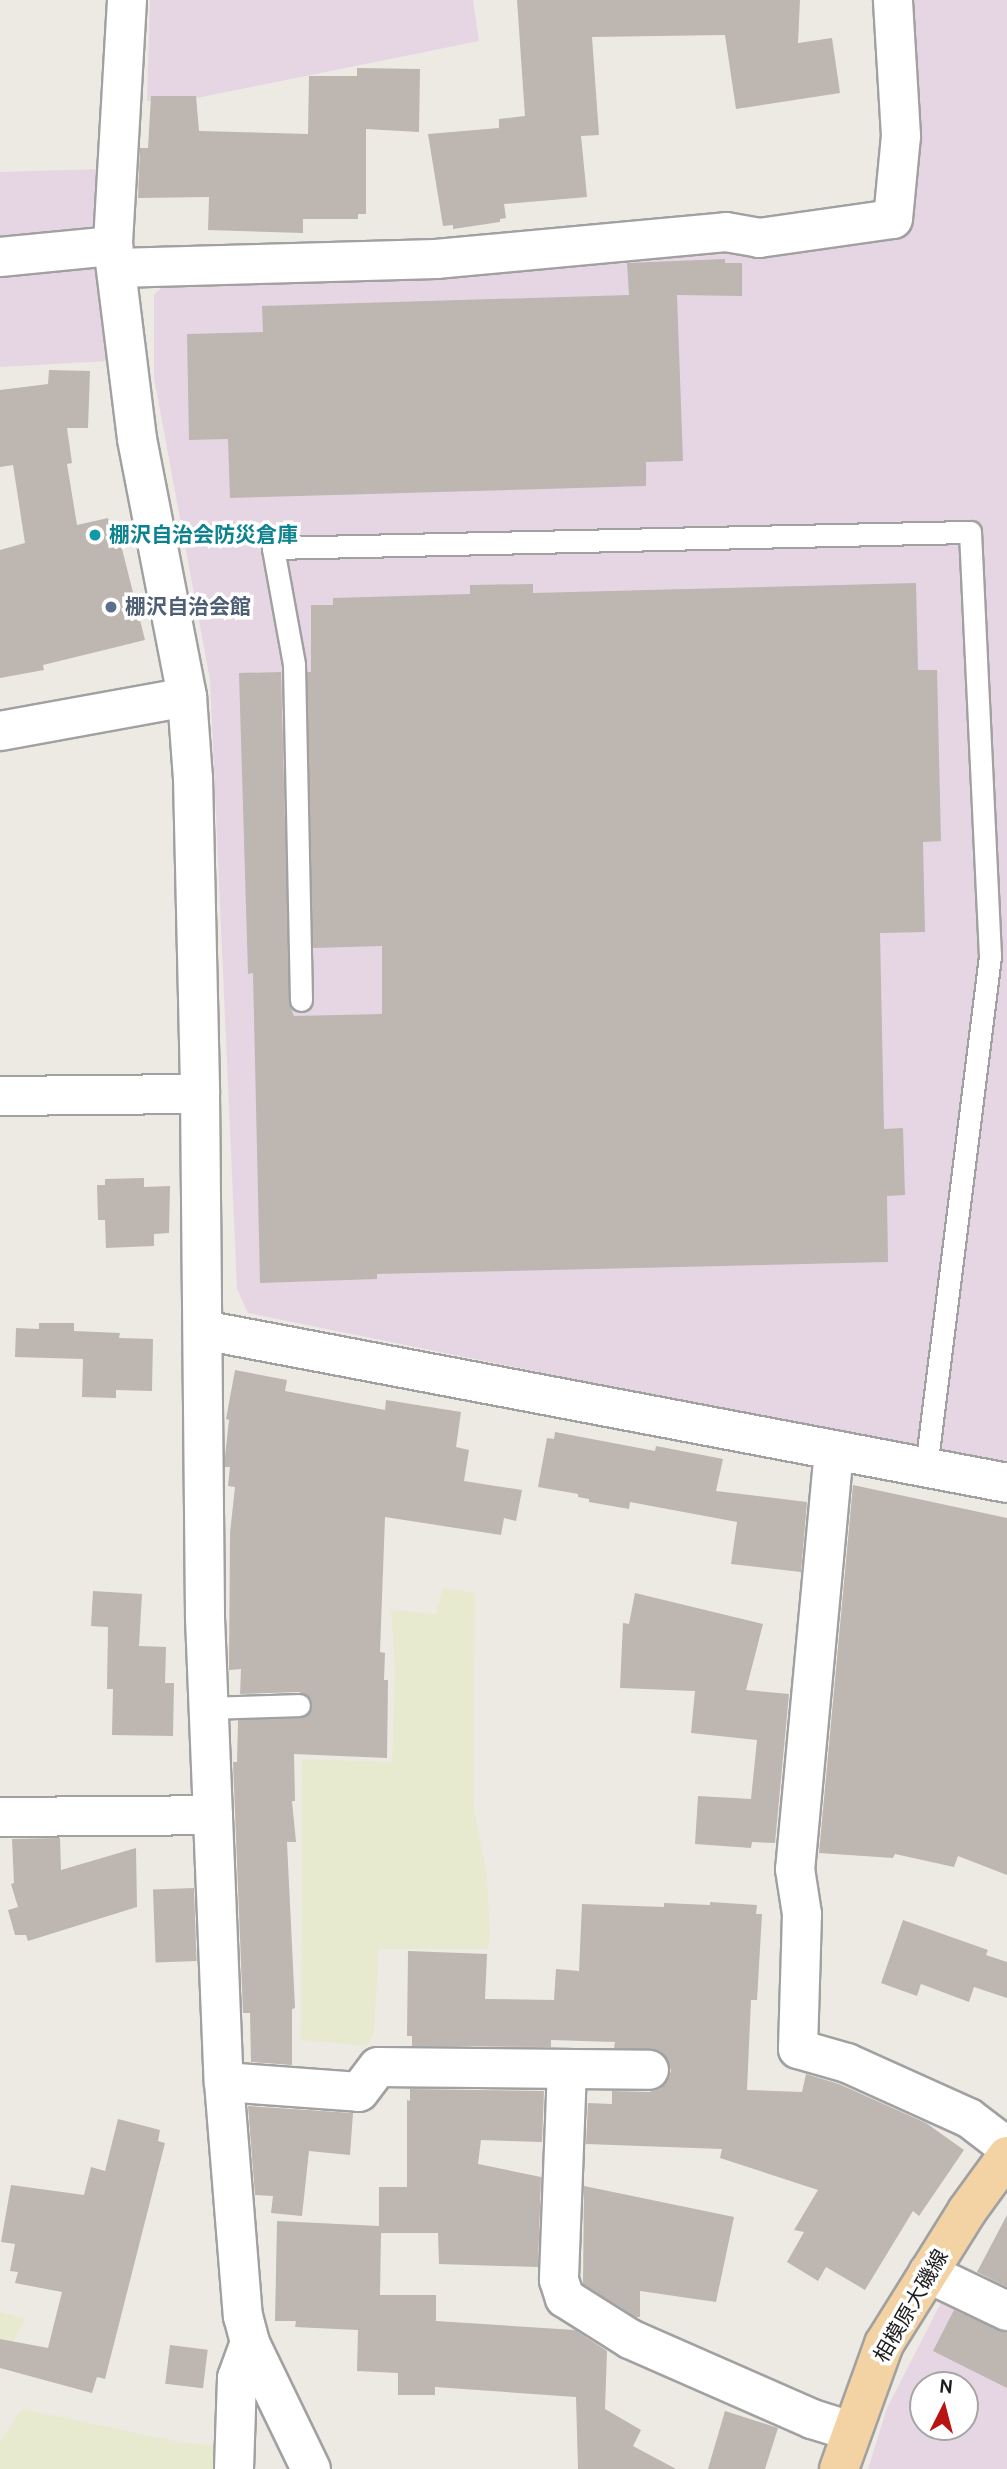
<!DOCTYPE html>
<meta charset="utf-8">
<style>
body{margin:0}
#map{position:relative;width:1007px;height:2469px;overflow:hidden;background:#edeae4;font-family:Cabin,"Noto Sans JP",sans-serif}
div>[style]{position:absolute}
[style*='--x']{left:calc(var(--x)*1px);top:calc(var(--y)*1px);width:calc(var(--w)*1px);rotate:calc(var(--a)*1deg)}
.industrial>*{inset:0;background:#e6d6e3}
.farmland>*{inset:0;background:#e8ead0}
.building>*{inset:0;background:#bdb6b1;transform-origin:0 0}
.roads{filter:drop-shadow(2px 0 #a1a1a1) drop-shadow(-2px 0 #a1a1a1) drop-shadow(0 2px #a1a1a1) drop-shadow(0 -2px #a1a1a1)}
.service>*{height:21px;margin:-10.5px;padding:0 10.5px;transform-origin:10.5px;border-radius:10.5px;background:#fff}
.minor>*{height:38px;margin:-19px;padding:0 19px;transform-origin:19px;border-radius:19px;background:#fff}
.tertiary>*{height:38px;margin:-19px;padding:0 19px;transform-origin:19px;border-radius:19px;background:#fff}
.primary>*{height:38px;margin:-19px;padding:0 19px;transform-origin:19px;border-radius:19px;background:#f3d2a3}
.dots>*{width:19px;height:19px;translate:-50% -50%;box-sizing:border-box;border:4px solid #fff;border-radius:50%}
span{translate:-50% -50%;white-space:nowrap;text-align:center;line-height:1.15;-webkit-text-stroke:7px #fff;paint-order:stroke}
.culture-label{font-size:21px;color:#0d838f;font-weight:700}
.left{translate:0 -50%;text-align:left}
.service-label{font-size:21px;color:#4e5e75;font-weight:700}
.street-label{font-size:21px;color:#1d1d1d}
.north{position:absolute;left:909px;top:2371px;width:70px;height:70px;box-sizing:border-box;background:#fff;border:2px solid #a5a5a5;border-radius:50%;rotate:6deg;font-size:19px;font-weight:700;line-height:28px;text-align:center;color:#1d1d1d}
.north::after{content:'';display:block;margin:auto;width:24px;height:32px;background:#b81512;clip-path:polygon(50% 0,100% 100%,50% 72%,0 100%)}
</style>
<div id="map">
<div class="industrial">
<div style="clip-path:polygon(150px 0,473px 0,479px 41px,177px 102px,147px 101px)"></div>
<div style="clip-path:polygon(906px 0,1007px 0,1007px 1467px,248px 1313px,237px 1289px,210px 680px,154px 378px,154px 295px,168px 281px,718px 242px,781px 250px,906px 235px,916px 140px)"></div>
<div style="clip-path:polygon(100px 169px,97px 224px,82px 240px,0 247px,0 172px)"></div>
<div style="clip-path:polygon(95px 263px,108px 361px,0 367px,0 265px)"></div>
<div style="clip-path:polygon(evenodd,948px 2289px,1007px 2319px,1007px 2469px,868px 2469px,887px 2408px,948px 2289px,923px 2385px,965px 2385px,965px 2427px,923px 2427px,923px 2385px)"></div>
</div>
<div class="farmland">
<div style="clip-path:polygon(443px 1588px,475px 1593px,474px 1809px,487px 1877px,490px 1937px,488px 1949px,379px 1949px,374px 2031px,368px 2046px,301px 2040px,302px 1759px,392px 1762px,395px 1670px,391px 1610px,436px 1614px)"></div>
<div style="clip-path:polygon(0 2312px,26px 2319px,0 2365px)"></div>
<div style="clip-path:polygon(22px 2409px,184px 2443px,218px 2446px,220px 2469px,0 2469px,0 2441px)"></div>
</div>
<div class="building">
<div style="clip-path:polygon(517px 0,800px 0,798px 43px,832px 38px,840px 93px,736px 109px,725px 35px,592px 37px,599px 135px,581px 136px,587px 197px,504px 204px,506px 218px,500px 219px,500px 222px,453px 229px,453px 225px,443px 226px,428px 134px,499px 128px,499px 119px,525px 116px)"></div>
<div style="clip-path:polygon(357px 68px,420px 69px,419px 132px,366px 129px,366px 214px,358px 214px,358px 219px,303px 219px,303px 233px,208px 230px,209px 197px,138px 198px,140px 148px,148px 148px,151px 96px,196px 96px,199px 131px,308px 134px,309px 76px,357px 76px)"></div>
<div style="clip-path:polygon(725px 259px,725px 263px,742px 263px,742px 296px,677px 295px,683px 461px,646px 462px,646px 486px,230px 498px,228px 439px,189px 440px,187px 334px,263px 332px,262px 306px,629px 295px,627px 263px)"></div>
<div style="clip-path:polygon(49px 370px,90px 371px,88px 428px,67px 428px,72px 463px,67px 464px,77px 525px,108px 518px,109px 522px,115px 521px,145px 640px,43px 665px,44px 670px,0 678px,0 550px,25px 543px,13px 465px,0 467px,0 390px,48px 384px)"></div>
<div style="clip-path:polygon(916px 583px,918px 670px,937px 670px,941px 841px,923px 842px,925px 932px,880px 933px,884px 1129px,903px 1128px,905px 1195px,887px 1196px,888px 1262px,377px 1274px,377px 1279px,260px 1283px,253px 973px,248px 974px,239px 673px,281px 672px,290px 1006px,294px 1016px,382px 1014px,382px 946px,313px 948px,307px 672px,311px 672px,311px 605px,333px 605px,333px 598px,470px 594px,470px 585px,533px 584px,533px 593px)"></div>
<div style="clip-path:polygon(144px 1178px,144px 1187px,170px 1186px,169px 1233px,154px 1234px,154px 1246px,106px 1248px,105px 1220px,98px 1220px,97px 1185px,105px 1185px,105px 1179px)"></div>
<div style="clip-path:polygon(39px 1323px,74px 1323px,74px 1331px,120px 1333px,119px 1338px,153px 1339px,152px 1391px,116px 1390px,116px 1398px,82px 1397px,83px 1359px,15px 1357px,16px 1328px,39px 1329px)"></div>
<div style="clip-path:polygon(235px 1370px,287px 1380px,285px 1391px,385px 1410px,386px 1400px,461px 1412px,456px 1447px,469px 1450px,464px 1481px,522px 1490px,516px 1521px,504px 1518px,501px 1535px,385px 1517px,380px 1652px,385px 1653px,384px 1680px,388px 1680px,387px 1758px,294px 1754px,295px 1801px,292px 1801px,296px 1842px,287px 1842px,295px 2008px,292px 2009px,292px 2065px,251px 2062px,250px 2013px,243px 2013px,233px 1762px,237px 1762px,238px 1720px,300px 1718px,310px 1712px,312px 1704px,310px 1698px,299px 1692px,240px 1694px,241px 1669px,229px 1670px,230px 1533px,235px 1487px,228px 1486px,230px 1467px,225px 1467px,225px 1456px,229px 1420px,226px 1419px)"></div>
<div style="clip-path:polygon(555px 1432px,655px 1451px,656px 1446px,723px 1459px,716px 1491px,807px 1502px,801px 1572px,731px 1564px,737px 1522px,630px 1502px,629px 1509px,589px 1502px,589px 1499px,578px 1497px,578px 1494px,538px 1487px,547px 1438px,554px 1439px)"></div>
<div style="clip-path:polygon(853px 1485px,1007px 1518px,1007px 1875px,958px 1856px,954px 1867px,895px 1854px,893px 1858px,819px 1853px)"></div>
<div style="clip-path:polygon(93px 1591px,142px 1594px,139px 1646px,166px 1647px,165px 1683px,174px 1683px,173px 1736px,112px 1735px,113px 1689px,107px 1689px,108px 1627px,91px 1626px)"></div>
<div style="clip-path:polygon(635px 1593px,763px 1624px,746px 1690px,789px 1694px,775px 1843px,752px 1842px,751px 1848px,695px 1844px,698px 1796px,751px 1799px,757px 1740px,691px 1733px,695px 1691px,620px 1688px,623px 1623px,629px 1624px)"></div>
<div style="clip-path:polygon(60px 1838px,61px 1870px,136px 1848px,137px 1907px,28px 1941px,26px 1935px,15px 1935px,8px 1910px,18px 1907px,11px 1884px,14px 1883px,12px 1839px)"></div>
<div style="left:194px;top:1888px;width:73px;height:41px;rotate:88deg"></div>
<div style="clip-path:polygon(710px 1902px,757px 1905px,756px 1914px,762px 1914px,757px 2000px,751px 2000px,747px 2090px,802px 2092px,806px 2074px,839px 2084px,926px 2123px,964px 2150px,919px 2216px,913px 2211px,865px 2290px,826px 2267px,818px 2281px,787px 2262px,804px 2232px,794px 2230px,818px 2190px,720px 2158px,722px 2149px,586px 2144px,588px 2103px,612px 2104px,612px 2091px,649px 2092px,660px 2089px,667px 2082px,671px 2071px,668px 2060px,660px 2051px,614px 2048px,615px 2042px,551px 2040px,551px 2047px,412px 2046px,412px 2036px,407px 2036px,408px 1951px,487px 1954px,485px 1999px,554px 2000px,556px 1969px,579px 1971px,582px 1904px,664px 1907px,664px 1903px,710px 1905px)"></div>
<div style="clip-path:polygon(903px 1920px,988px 1950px,986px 1955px,1007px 1962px,1007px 1998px,974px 1987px,969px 2002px,921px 1984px,917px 1996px,881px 1983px)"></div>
<div style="clip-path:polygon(410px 2089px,544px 2091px,542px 2142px,481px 2140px,478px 2164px,541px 2177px,538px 2267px,439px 2264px,438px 2233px,381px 2233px,380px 2295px,436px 2295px,436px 2321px,575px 2330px,607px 2351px,605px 2409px,641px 2430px,633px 2446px,676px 2469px,578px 2469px,576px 2397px,435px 2387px,435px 2395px,398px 2395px,398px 2373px,357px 2371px,358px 2330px,295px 2327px,296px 2321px,275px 2321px,277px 2221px,379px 2226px,379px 2187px,407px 2187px,407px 2100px,410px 2101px)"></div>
<div style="clip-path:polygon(248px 2106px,353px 2113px,350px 2155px,309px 2151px,302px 2216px,271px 2213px,273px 2196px,255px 2195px)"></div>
<div style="clip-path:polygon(118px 2119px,160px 2130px,158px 2141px,165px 2143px,105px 2379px,97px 2377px,92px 2393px,0 2368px,0 2339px,48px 2348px,62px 2292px,15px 2283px,18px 2272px,10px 2271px,15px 2244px,1px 2242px,11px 2185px,84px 2195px,91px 2167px,105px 2171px)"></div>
<div style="clip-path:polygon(584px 2186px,734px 2217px,716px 2302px,640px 2291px,640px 2317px,636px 2317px,583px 2284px)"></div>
<div style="clip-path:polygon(1007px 2215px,1007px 2287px,977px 2272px)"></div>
<div style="clip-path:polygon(954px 2310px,1007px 2333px,1007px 2388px,933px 2351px)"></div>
<div style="left:170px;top:2345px;width:38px;height:39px;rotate:7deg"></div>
<div style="clip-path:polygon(725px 2411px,778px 2428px,765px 2469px,708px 2469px)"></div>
</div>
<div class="roads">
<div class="service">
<div style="--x:301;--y:1000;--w:336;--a:-91.2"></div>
<div style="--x:294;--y:664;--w:118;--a:-100.3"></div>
<div style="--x:273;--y:548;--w:697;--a:-1.32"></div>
<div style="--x:970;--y:532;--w:424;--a:87.3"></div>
<div style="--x:990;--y:956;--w:516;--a:97.13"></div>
<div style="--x:209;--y:1708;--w:90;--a:-1.9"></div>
</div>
<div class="minor">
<div style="--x:127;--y:0;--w:246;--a:93.3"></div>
<div style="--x:113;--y:246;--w:194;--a:82.9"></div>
<div style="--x:137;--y:439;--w:263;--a:79"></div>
<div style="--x:187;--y:697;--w:81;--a:85.8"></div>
<div style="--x:193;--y:778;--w:316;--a:88.7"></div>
<div style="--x:200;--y:1094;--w:524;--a:89.45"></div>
<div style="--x:205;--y:1618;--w:464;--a:87.7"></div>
<div style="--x:224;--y:2082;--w:235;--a:85.4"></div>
<div style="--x:243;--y:2316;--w:28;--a:75"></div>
<div style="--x:250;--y:2343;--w:140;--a:64.2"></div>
<div style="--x:0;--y:257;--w:114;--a:-5.6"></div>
<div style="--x:117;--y:268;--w:319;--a:-1.6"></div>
<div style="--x:436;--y:259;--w:291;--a:-5.3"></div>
<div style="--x:726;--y:232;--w:34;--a:10"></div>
<div style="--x:759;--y:238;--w:135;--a:-8.1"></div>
<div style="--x:893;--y:219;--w:83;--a:-84.5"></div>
<div style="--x:901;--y:136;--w:136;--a:-93.4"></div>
<div style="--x:0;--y:731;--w:190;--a:-10.3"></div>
<div style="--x:0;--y:1096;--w:200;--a:-0.6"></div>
<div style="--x:834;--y:1450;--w:421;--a:95.3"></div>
<div style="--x:795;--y:1869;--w:46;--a:81.2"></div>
<div style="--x:802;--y:1914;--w:135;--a:91.7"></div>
<div style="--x:798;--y:2049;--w:51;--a:15.9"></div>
<div style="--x:847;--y:2063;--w:134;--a:24.3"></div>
<div style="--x:969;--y:2118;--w:48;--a:37.3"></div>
<div style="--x:0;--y:1817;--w:213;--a:-0.5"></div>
<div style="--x:567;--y:2069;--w:211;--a:92.2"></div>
<div style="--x:559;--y:2280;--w:19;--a:72"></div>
<div style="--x:565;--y:2298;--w:77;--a:32.2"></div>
<div style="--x:630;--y:2339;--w:199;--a:23.7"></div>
<div style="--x:812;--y:2419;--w:41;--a:17.1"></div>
<div style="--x:224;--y:2082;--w:135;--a:4.2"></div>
<div style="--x:359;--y:2092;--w:31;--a:-53"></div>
<div style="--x:378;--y:2067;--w:271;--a:0.6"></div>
<div style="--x:928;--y:2273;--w:88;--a:25.7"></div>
<div style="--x:234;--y:2469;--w:91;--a:-88.1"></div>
<div style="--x:237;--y:2378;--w:37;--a:-70"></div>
</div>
<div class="tertiary">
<div style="--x:203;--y:1330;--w:818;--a:10.77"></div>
</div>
<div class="primary">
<div style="--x:839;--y:2469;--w:133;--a:-70.2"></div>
<div style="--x:884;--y:2344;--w:157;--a:-58"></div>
<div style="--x:967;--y:2211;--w:68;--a:-54"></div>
</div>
</div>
<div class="dots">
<div style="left:95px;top:535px;background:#0f9aa8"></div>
<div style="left:111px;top:607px;background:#5c6f8a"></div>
</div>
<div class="culture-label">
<span class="left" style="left:109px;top:535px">棚沢自治会防災倉庫</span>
</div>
<div class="service-label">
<span class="left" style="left:125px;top:607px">棚沢自治会館</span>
</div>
<div class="street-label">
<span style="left:911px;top:2306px;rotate:-60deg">相模原大磯線</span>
</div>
<div class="north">N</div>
</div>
